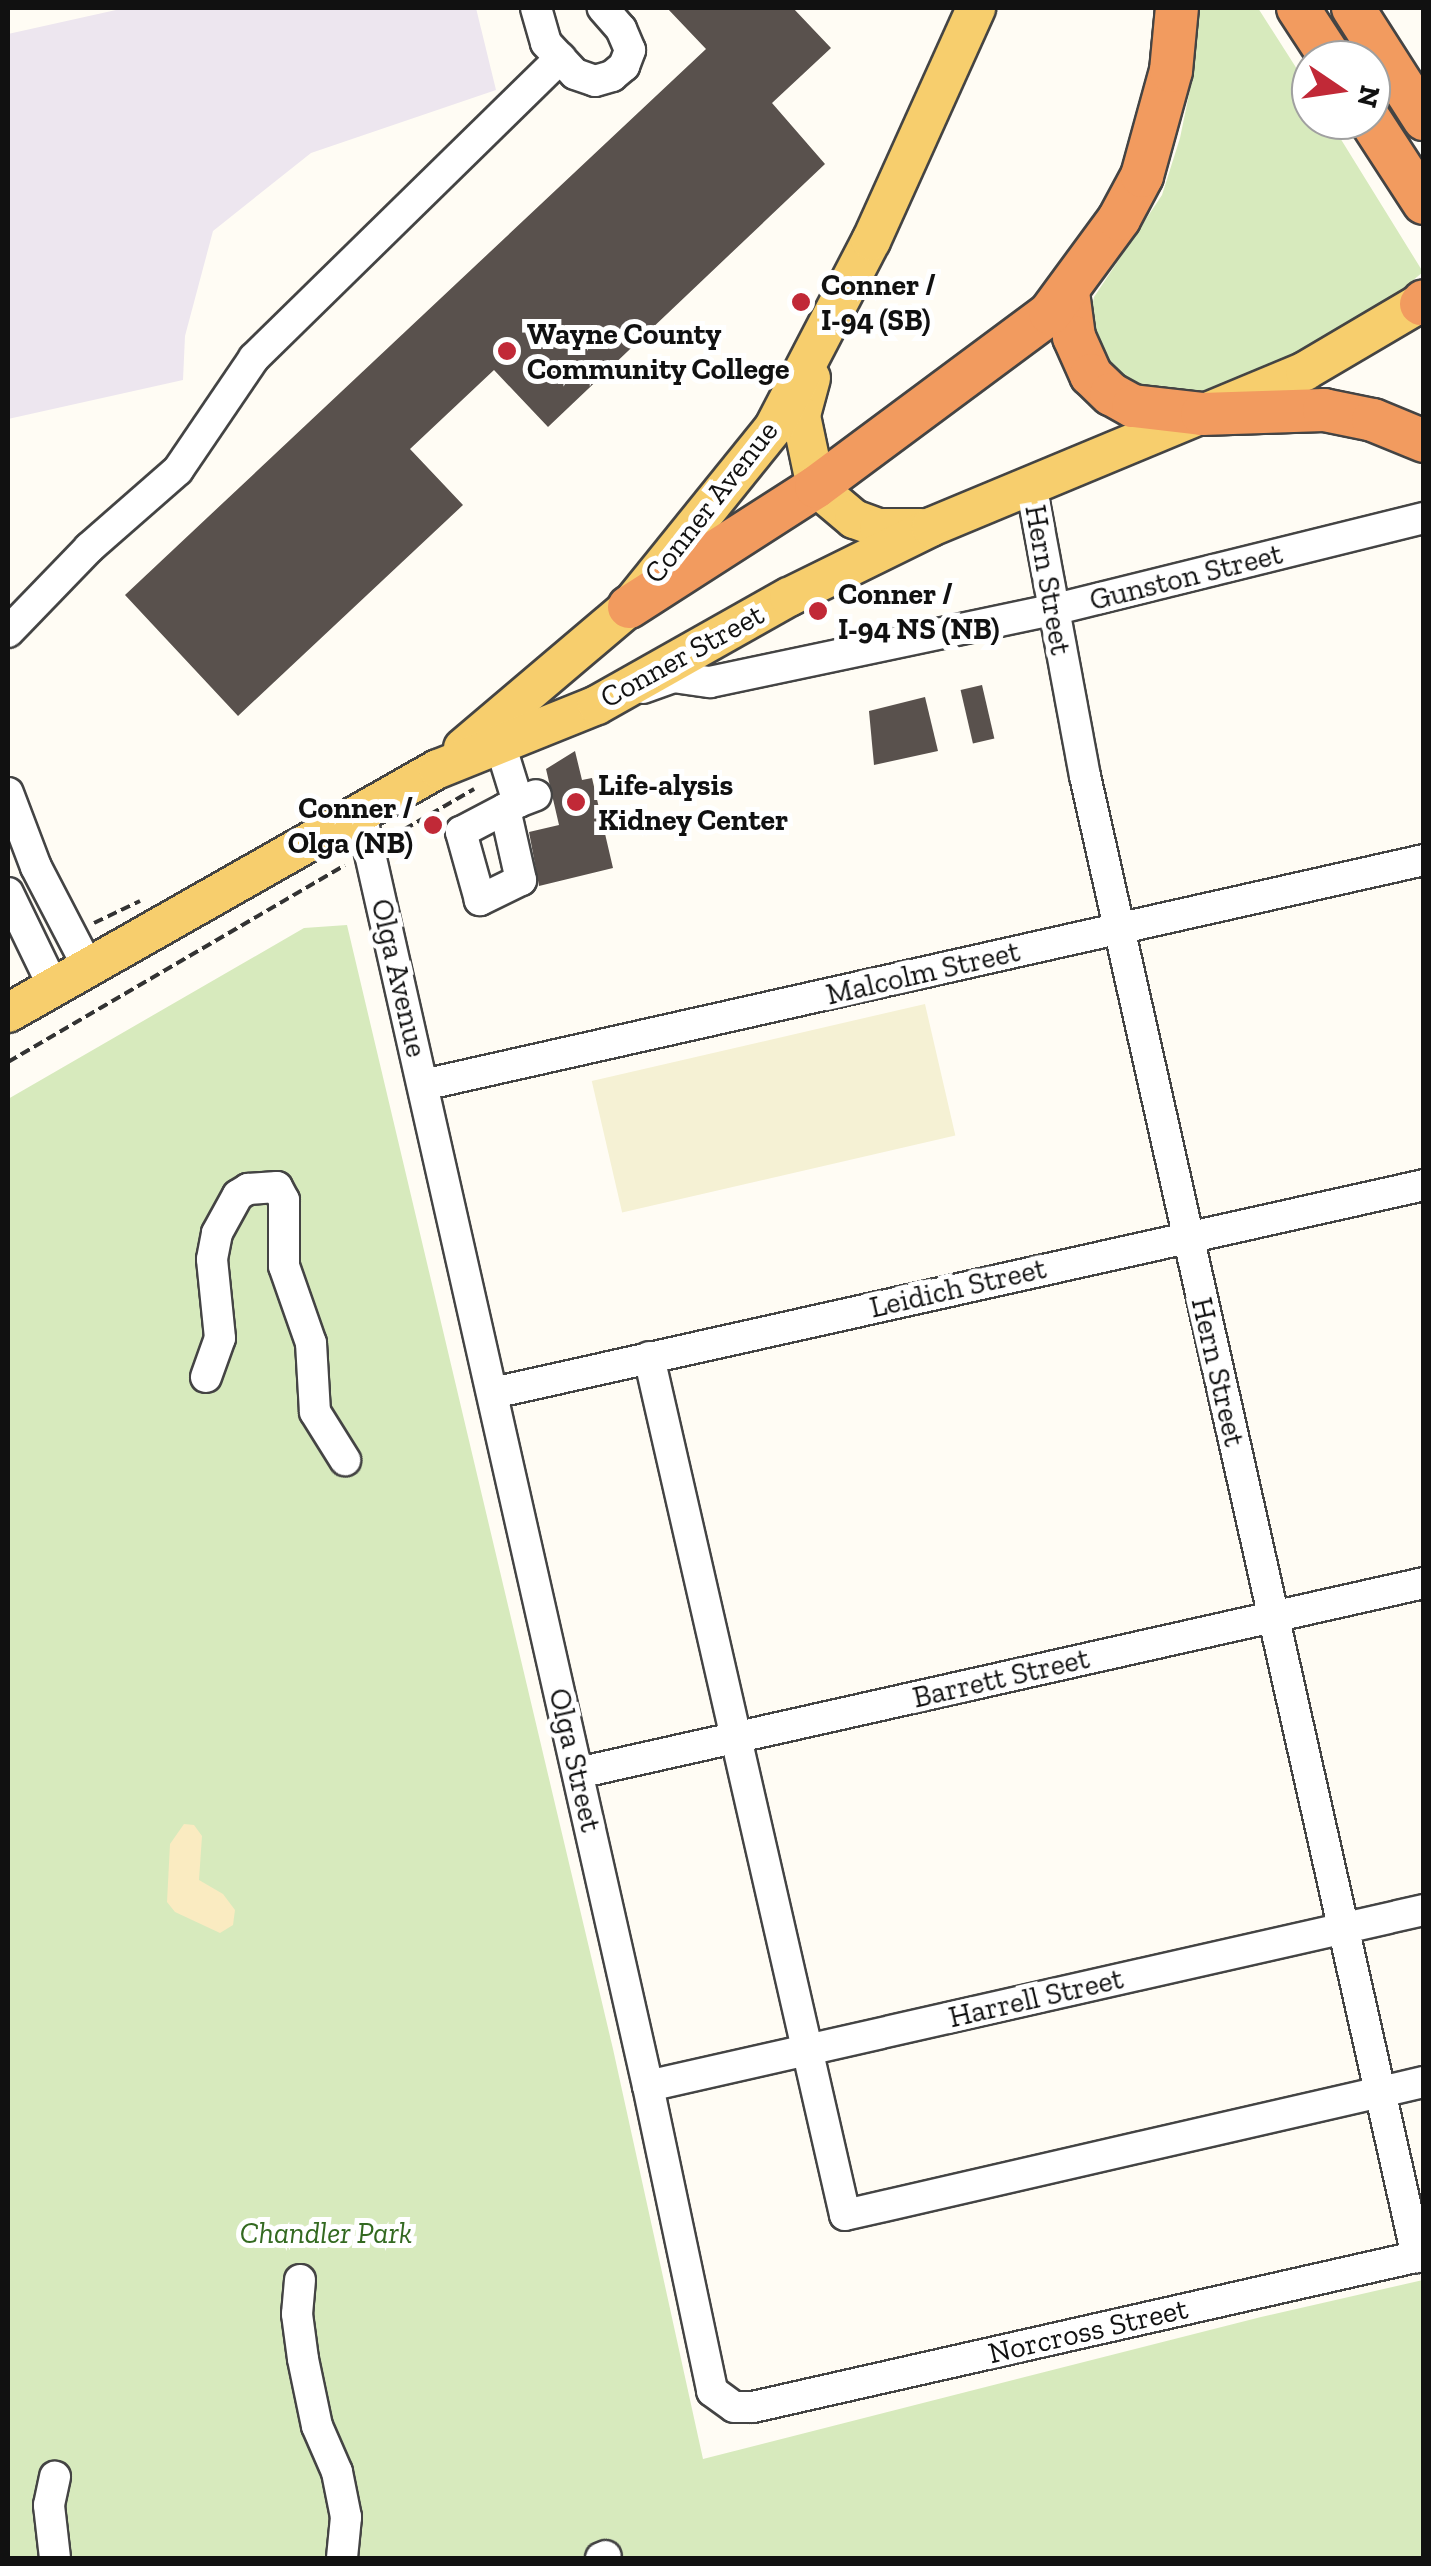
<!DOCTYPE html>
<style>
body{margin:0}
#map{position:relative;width:1431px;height:2566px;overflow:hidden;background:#fffcf4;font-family:"Zilla Slab",serif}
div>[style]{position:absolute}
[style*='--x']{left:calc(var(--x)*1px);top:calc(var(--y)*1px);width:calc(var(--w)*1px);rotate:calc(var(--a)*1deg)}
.industrial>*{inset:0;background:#ede6ef}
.farmland>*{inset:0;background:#f5f1d4;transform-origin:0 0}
.green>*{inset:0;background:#d7eabd}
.sand>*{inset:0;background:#faebc1}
.building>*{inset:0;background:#59514d;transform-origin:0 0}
.path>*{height:4px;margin-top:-2px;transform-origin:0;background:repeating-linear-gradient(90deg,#333 0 10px,transparent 0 15px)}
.roads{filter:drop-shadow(2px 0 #444) drop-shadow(-2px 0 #444) drop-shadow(0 2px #444) drop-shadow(0 -2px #444)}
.minor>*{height:30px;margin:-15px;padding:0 15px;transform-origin:15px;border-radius:15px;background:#fff}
.major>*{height:38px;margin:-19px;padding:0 19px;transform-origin:19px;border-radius:19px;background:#f7ce6d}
.highway>*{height:42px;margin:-21px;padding:0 21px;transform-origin:21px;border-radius:21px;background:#f29b5f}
.dots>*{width:28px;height:28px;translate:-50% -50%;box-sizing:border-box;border:5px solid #fff;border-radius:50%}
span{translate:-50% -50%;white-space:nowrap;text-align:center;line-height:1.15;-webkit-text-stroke:10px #fff;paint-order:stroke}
.poi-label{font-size:30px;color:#111;font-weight:700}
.left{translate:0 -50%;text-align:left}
.right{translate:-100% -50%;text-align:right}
.street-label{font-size:30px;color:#111}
.park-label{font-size:30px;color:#336920;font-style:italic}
.frame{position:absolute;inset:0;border:10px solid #111;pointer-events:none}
.north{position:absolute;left:1291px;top:40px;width:100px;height:100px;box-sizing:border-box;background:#fff;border:2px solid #a0a0a0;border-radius:50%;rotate:103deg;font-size:28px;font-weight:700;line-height:40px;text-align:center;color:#111}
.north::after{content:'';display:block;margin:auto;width:35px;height:45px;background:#c12937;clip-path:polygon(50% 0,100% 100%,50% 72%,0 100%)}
</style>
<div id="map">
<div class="industrial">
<div style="clip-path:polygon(125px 8px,476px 8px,496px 90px,311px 153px,213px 231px,185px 336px,183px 380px,8px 419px,8px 34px)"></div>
</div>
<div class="farmland">
<div style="left:925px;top:1004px;width:135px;height:342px;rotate:77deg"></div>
</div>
<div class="green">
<div style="clip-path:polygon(1196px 8px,1258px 8px,1311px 91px,1311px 120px,1329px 120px,1423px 272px,1366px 319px,1273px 365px,1196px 393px,1144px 395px,1120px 382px,1090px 340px,1091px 312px,1094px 297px,1162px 195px,1180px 138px,1194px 70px)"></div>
<div style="clip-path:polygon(347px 925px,613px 2049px,703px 2459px,1261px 2317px,1423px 2280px,1423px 2558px,8px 2558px,8px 1099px,304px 928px)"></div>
</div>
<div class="sand">
<div style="clip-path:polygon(184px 1824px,194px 1825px,202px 1836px,199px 1880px,223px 1894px,235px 1910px,233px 1925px,220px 1933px,175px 1912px,167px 1902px,170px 1844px)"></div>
</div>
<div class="building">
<div style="clip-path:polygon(667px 8px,793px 8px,831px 48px,772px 103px,825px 164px,548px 427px,494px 370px,410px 449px,463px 505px,238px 716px,125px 595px,706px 49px)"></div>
<div style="left:982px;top:685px;width:55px;height:22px;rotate:77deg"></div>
<div style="clip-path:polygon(925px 697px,938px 751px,874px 765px,869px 711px)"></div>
<div style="clip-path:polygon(575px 751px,582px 780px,592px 778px,613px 868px,539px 886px,529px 832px,559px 825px,546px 769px)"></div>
</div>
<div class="path">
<div style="--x:391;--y:837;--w:96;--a:-30"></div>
<div style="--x:94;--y:923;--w:51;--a:-25.6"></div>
<div style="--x:8;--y:1062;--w:390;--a:-30.3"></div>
</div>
<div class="roads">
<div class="minor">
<div style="--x:536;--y:8;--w:36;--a:74"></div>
<div style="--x:546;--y:43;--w:42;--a:46.9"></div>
<div style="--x:575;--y:74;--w:21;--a:19"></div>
<div style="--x:595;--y:81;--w:18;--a:-16"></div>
<div style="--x:612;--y:76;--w:16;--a:-40"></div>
<div style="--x:624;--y:66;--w:17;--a:-69"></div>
<div style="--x:630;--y:50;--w:23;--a:-113"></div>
<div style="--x:621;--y:29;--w:28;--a:-131"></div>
<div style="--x:1031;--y:485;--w:296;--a:79.5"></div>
<div style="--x:1085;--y:776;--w:1518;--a:77.36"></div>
<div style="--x:8;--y:632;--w:117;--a:-46"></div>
<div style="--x:89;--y:548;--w:118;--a:-41.2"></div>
<div style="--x:178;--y:470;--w:135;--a:-55.8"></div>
<div style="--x:254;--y:358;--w:429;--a:-44.4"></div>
<div style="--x:643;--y:688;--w:32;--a:-20"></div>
<div style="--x:673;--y:677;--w:37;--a:8"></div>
<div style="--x:710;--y:682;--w:349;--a:-11.9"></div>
<div style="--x:1052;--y:610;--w:383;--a:-13.9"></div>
<div style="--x:500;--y:744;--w:61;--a:72.8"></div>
<div style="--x:8;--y:793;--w:79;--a:69.3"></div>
<div style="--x:36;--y:867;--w:110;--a:62.5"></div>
<div style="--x:505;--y:809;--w:73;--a:77.3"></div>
<div style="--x:521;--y:880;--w:46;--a:154"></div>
<div style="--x:480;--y:900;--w:71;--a:-105.6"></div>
<div style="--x:461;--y:832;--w:64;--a:-27.8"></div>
<div style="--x:518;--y:802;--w:19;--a:-21"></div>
<div style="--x:361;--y:814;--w:1304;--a:77.29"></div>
<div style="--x:648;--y:2086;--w:312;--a:78.1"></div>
<div style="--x:712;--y:2391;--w:27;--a:36"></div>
<div style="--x:734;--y:2407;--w:19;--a:0"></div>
<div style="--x:753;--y:2407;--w:688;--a:-12.76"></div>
<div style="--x:8;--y:893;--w:103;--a:64.2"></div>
<div style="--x:423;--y:1085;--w:1026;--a:-12.67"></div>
<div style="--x:649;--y:1357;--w:880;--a:77.13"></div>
<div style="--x:845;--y:2215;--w:594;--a:-12.94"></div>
<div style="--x:206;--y:1377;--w:41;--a:-70.3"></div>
<div style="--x:220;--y:1338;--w:79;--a:-95.8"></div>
<div style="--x:212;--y:1259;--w:26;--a:-79"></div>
<div style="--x:217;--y:1233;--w:43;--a:-61.1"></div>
<div style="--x:238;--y:1195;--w:12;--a:-31"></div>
<div style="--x:248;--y:1189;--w:29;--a:-4"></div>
<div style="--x:277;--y:1187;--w:15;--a:62"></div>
<div style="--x:284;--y:1200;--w:66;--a:90"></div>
<div style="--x:284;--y:1266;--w:82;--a:70.7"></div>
<div style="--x:311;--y:1343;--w:69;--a:86.7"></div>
<div style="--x:315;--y:1412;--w:57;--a:58"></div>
<div style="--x:493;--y:1393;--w:954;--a:-12.59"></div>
<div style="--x:578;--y:1773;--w:867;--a:-12.66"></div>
<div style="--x:648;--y:2086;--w:796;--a:-12.78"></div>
<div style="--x:300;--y:2280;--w:34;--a:95"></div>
<div style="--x:297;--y:2314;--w:45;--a:82.4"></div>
<div style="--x:303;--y:2359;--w:68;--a:78.2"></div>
<div style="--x:317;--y:2426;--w:50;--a:66.5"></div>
<div style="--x:337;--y:2472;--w:46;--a:78.7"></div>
<div style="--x:346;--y:2517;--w:41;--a:95.6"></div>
<div style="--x:55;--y:2558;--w:53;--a:-96.5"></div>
<div style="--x:49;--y:2505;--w:29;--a:-78"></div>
<div style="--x:601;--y:2558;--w:5;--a:-22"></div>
</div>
<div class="major">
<div style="--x:811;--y:378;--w:39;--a:105"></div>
<div style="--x:801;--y:416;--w:73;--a:78.1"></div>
<div style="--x:816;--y:487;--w:50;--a:40.1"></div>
<div style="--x:854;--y:519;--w:27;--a:20"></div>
<div style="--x:879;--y:528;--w:42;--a:0"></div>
<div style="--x:463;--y:748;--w:218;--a:-40.3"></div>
<div style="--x:629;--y:607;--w:231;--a:-51.1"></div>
<div style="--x:774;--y:427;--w:210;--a:-62.5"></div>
<div style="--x:871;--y:241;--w:256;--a:-65.7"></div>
<div style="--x:8;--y:1013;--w:494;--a:-29.6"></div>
<div style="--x:438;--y:769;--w:171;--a:-21.9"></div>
<div style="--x:597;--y:705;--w:220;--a:-29.4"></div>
<div style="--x:789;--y:597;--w:158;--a:-26.2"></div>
<div style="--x:931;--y:527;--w:405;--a:-22.6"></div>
<div style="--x:1305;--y:371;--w:138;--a:-30.5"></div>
</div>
<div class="highway">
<div style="--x:1298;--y:8;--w:62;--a:56.8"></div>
<div style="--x:1353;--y:8;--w:132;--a:57.4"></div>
<div style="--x:1370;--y:120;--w:99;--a:57"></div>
<div style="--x:1068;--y:292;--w:45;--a:82.4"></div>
<div style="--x:1074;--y:337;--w:42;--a:65.9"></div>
<div style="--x:1091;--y:375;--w:28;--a:44"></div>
<div style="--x:1111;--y:394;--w:25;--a:29"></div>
<div style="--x:1133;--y:406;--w:69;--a:6.6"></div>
<div style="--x:1202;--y:414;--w:122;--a:-1.9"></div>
<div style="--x:1324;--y:410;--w:50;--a:11.5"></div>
<div style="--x:1373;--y:420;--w:55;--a:22.4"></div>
<div style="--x:1421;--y:304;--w:4;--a:-45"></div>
<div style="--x:629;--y:607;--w:222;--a:-32.7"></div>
<div style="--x:816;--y:487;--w:292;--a:-36.6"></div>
<div style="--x:1050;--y:313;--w:117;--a:-53.7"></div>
<div style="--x:1119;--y:219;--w:49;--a:-61.9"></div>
<div style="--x:1142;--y:176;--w:109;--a:-74.6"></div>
<div style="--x:1171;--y:71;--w:63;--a:-84.6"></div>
</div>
</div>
<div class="dots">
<div style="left:801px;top:302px;background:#c12937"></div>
<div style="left:507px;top:351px;background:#c12937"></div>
<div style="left:818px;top:611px;background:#c12937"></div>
<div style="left:576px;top:802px;background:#c12937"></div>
<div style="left:433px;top:825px;background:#c12937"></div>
</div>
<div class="poi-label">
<span class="left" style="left:821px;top:302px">Conner /<br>I-94 (SB)</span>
<span class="left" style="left:527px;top:351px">Wayne County<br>Community College</span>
<span class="left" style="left:838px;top:611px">Conner /<br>I-94 NS (NB)</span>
<span class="left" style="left:598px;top:802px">Life-alysis<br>Kidney Center</span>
<span class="right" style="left:413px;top:825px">Conner /<br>Olga (NB)</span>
</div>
<div class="street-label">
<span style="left:711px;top:502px;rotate:-52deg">Conner Avenue</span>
<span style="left:1186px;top:577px;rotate:-14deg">Gunston Street</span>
<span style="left:1048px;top:580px;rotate:80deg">Hern Street</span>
<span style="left:682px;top:656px;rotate:-29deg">Conner Street</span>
<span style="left:923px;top:973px;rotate:-13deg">Malcolm Street</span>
<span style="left:399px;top:978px;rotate:77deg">Olga Avenue</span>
<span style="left:958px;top:1288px;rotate:-13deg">Leidich Street</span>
<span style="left:1218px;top:1372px;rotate:77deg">Hern Street</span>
<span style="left:1001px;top:1678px;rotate:-13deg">Barrett Street</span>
<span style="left:575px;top:1760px;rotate:77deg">Olga Street</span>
<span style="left:1036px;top:1998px;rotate:-13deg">Harrell Street</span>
<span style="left:1088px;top:2331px;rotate:-13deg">Norcross Street</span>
</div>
<div class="park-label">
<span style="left:326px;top:2233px">Chandler Park</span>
</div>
<div class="frame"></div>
<div class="north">N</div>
</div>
